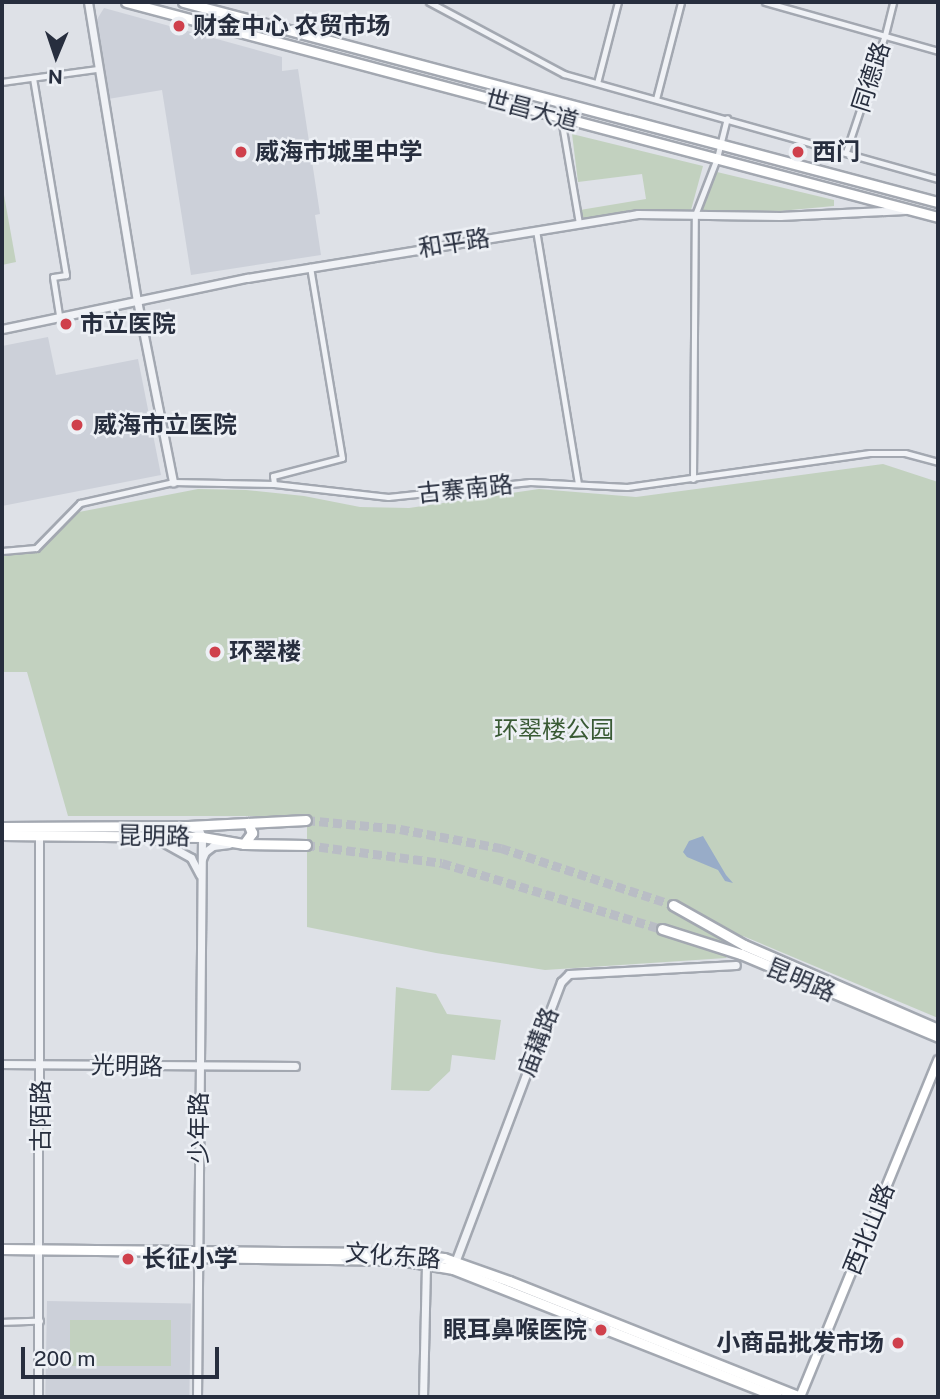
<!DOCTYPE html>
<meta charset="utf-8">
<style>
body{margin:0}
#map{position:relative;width:940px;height:1399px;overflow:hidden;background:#dee1e7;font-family:"Public Sans","Noto Sans SC",sans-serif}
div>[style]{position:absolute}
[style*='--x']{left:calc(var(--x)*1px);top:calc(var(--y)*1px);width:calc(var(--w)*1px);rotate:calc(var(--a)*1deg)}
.built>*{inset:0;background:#ccd0d9;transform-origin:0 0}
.green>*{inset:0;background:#c2d1bf;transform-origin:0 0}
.water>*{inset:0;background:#98acc8}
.primary-tunnel>*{height:9px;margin-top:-4.5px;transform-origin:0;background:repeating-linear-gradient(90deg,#b9bdc5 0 9px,transparent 0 13.5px)}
.roads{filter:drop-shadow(2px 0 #a3a8b1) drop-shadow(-2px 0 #a3a8b1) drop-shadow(0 2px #a3a8b1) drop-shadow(0 -2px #a3a8b1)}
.minor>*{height:5px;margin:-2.5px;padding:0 2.5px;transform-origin:2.5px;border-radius:2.5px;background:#f0f2f6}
.tertiary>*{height:7px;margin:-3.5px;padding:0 3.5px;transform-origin:3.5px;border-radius:3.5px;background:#f0f2f6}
.secondary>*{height:8px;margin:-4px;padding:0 4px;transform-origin:4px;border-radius:4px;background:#fff}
.primary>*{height:9px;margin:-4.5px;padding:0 4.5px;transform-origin:4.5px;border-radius:4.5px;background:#fff}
.dots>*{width:19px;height:19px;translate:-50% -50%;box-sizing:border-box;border:4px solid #edf0f5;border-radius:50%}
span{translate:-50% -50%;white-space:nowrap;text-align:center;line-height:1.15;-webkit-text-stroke:5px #edf0f5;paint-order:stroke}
.poi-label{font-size:24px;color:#272e3e;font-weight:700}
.left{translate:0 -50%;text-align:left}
.right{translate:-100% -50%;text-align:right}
.street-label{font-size:24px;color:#272e3e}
.park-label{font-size:24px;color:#395a34}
.frame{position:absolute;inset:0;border:4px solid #272e3e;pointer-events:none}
.north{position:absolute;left:21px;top:21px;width:70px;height:70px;-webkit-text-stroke:5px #edf0f5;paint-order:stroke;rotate:182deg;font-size:19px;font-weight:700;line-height:28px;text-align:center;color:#272e3e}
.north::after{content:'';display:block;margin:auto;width:24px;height:32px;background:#272e3e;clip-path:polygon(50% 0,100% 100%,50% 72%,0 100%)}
.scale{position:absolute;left:21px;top:1347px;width:198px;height:32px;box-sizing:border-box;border:4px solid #272e3e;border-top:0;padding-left:9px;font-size:21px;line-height:24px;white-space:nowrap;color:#272e3e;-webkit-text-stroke:5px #edf0f5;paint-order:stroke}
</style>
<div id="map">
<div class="built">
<div style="clip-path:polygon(104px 8px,282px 57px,282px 71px,298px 69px,320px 214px,315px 215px,321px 255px,191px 275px,162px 90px,108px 99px,96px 21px)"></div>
<div style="clip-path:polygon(48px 337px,56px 375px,138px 359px,161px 475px,2px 506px,2px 346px)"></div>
<div style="left:47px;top:1301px;width:144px;height:96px;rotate:1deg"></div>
</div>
<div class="green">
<div style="clip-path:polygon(572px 134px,703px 166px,691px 210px,649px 210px,582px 219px,580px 210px,646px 199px,642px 174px,578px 182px)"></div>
<div style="clip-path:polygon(717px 172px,834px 200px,834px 206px,780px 211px,701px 210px)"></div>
<div style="clip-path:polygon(2px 195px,4px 195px,16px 262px,2px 265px)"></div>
<div style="clip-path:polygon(883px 464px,938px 482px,938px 1018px,743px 936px,726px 958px,545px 970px,436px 953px,307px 927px,307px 816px,68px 816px,27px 672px,2px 672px,2px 554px,36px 551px,79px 512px,198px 489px,246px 490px,304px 496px,360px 507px,409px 508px,539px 489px,636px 497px)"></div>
<div style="clip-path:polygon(396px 987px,436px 994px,447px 1014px,501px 1020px,495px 1060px,452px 1055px,450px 1071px,429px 1091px,391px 1090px)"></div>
<div style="left:70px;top:1320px;width:101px;height:46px"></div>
</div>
<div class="water">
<div style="clip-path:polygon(703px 836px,726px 875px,733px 883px,725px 881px,718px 870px,687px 857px,683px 852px,689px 841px)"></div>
</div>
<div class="primary-tunnel">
<div style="--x:306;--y:820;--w:94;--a:5.5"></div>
<div style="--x:400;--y:829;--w:103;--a:10.7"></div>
<div style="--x:501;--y:848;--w:181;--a:18.3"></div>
<div style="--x:306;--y:845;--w:137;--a:7.5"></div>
<div style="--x:442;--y:863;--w:230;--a:16.7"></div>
</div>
<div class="roads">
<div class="minor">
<div style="--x:429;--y:2;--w:153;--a:28.1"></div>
<div style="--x:564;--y:74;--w:388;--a:15.7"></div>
<div style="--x:765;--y:2;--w:180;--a:15.8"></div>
<div style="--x:33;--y:78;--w:200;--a:80.5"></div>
<div style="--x:66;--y:275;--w:13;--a:171"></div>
<div style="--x:53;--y:277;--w:39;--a:81"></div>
<div style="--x:2;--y:82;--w:96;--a:-7.8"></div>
<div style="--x:597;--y:83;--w:84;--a:-75.5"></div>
<div style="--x:656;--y:99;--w:100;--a:-75.5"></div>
<div style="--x:561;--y:118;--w:107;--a:80.3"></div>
<div style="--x:846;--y:152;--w:123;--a:-71.6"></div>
<div style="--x:885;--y:35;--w:34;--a:-76"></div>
<div style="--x:536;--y:230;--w:256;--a:80.6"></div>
<div style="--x:693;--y:479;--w:264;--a:-89.6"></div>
<div style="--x:695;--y:215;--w:61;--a:-68.9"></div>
<div style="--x:717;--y:158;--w:41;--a:-76"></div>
<div style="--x:274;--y:484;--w:8;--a:-97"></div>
<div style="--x:273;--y:476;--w:71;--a:-14.6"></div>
<div style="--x:342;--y:458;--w:194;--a:-99.5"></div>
<div style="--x:2;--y:551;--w:34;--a:-5"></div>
<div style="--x:36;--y:548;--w:63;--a:-45.6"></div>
<div style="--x:80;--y:503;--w:95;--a:-12.7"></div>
<div style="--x:173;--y:482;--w:101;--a:1.1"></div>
<div style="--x:274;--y:484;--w:115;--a:6.5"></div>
<div style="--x:388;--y:497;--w:143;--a:-6"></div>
<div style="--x:530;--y:482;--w:97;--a:3"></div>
<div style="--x:627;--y:487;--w:245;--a:-8"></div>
<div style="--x:870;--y:453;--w:35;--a:0"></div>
<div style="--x:905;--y:453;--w:34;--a:15"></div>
<div style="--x:2;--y:1322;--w:38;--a:-2"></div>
</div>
<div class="tertiary">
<div style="--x:88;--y:2;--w:302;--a:80.7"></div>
<div style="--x:137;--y:300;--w:186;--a:78.8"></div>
<div style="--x:2;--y:329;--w:250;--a:-11.8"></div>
<div style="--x:247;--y:278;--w:396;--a:-9.3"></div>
<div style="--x:638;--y:214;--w:142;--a:0.8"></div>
<div style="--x:780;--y:216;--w:125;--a:-2.7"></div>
<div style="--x:192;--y:828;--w:7;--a:16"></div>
<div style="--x:199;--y:830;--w:8;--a:67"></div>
<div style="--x:202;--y:837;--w:560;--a:90.51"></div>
<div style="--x:157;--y:839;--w:39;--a:29"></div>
<div style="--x:191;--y:858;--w:19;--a:62"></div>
<div style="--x:202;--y:859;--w:8;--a:-67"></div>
<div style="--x:205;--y:852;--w:10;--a:-37"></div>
<div style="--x:213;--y:846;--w:16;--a:-7"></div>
<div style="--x:2;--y:1064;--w:293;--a:0.4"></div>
<div style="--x:454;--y:1265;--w:303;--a:-69.3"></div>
<div style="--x:561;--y:982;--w:11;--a:-45"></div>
<div style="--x:569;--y:974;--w:167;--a:-3.1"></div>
<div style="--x:38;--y:1397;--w:561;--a:-89.9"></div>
<div style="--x:423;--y:1397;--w:134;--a:-88.7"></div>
</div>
<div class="secondary">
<div style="--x:800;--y:1397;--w:364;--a:-67.7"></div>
</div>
<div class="primary">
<div style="--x:126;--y:2;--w:840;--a:14.83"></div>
<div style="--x:183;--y:2;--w:781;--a:14.84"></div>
<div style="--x:2;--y:827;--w:186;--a:-0.3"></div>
<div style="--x:188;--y:826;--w:118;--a:-2.9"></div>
<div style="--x:2;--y:835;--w:200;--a:0.6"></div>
<div style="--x:202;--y:837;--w:43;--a:9.5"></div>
<div style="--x:244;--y:844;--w:62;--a:0.9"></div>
<div style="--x:244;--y:844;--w:14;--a:-54"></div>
<div style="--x:252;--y:833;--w:11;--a:-112"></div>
<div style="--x:673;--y:905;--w:81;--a:29.4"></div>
<div style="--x:744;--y:945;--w:211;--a:23.4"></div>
<div style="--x:662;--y:929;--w:83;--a:17.6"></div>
<div style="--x:741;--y:954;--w:214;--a:22.8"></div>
<div style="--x:2;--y:1249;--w:398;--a:0.6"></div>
<div style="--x:400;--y:1253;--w:44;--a:6.5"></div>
<div style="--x:444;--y:1258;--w:69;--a:19.5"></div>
<div style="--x:509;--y:1281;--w:314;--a:21.7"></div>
<div style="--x:185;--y:1257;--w:215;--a:0.8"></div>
<div style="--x:400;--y:1260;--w:54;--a:9.6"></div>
<div style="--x:453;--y:1269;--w:349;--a:21.5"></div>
</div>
</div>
<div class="dots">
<div style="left:179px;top:26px;background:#cf404c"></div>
<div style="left:241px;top:152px;background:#cf404c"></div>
<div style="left:798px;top:152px;background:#cf404c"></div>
<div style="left:66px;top:324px;background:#cf404c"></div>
<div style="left:77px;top:425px;background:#cf404c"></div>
<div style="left:215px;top:652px;background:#cf404c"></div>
<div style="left:128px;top:1259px;background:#cf404c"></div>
<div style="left:601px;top:1330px;background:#cf404c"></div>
<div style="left:898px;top:1343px;background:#cf404c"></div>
</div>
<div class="poi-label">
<span class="left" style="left:193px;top:26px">财金中心 农贸市场</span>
<span class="left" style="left:255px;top:152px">威海市城里中学</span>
<span class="left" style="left:812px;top:152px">西门</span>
<span class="left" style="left:80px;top:324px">市立医院</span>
<span class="left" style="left:93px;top:425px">威海市立医院</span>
<span class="left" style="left:229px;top:652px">环翠楼</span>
<span class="left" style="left:142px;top:1259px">长征小学</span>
<span class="right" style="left:587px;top:1330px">眼耳鼻喉医院</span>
<span class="right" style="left:884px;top:1343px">小商品批发市场</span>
</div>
<div class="street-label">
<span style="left:871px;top:77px;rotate:-72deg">同德路</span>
<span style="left:532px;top:110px;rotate:15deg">世昌大道</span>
<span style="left:454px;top:243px;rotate:-9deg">和平路</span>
<span style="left:465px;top:489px;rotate:-6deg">古寨南路</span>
<span style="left:154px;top:836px;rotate:1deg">昆明路</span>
<span style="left:801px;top:980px;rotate:23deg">昆明路</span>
<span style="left:538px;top:1042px;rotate:-69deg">庙耩路</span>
<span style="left:127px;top:1066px;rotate:1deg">光明路</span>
<span style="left:41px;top:1116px;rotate:-90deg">古陌路</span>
<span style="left:199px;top:1128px;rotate:-90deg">少年路</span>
<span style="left:869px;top:1229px;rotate:-68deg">西北山路</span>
<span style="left:393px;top:1256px;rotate:4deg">文化东路</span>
</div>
<div class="park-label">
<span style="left:554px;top:730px">环翠楼公园</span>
</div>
<div class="frame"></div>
<div class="north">N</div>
<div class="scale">200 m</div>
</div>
